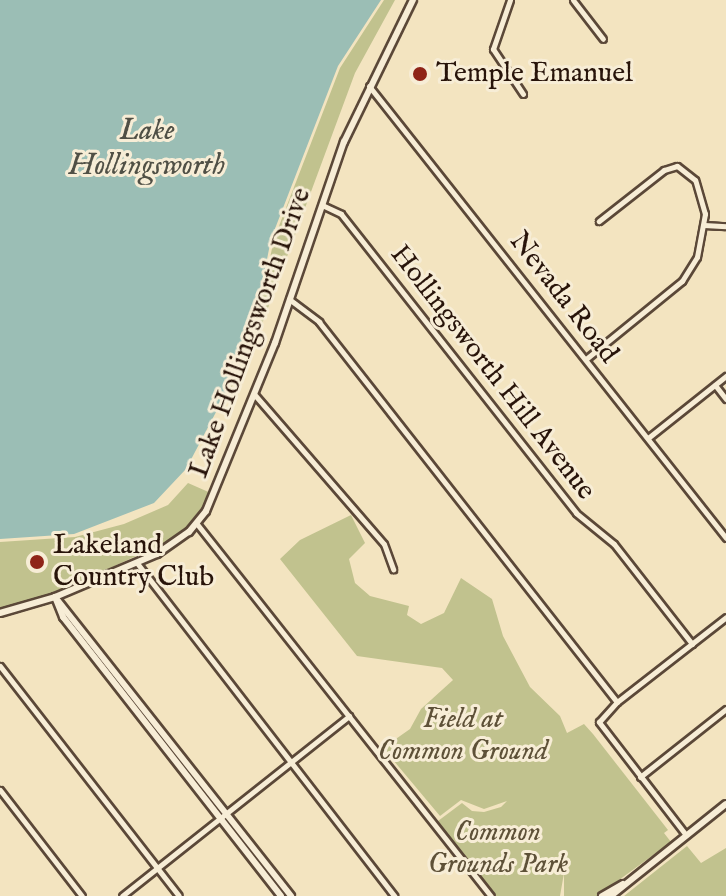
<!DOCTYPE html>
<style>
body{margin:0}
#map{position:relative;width:726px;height:896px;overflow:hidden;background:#f3e4c0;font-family:"IM FELL English",serif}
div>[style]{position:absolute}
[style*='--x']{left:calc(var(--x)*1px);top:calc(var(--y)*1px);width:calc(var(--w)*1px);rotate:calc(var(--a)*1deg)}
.green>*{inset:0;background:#c1c28e}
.water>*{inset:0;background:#9bbeb5}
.roads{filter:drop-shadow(2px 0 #5b4838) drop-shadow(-2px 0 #5b4838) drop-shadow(0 2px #5b4838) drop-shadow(0 -2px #5b4838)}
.street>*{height:5px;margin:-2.5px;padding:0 2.5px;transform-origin:2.5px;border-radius:2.5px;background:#f7edd6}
.secondary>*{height:6px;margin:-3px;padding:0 3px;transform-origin:3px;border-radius:3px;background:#f7edd6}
.dots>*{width:22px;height:22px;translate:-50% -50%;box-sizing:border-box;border:4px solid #f7edd6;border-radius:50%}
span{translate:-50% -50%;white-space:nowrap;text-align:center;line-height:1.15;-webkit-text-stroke:6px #f7edd6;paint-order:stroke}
.poi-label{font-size:28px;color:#28140a}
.left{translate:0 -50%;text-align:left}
.street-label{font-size:28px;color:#28140a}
.park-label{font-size:28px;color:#5e5138;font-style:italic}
.water-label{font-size:30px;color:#505046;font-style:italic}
</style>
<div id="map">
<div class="green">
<div style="clip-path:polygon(384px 0,395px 0,355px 73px,255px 343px,230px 390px,261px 301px,274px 239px,340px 68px)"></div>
<div style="clip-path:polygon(188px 483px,213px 494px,178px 537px,55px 593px,0 610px,0 542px,75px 537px,124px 524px,168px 505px)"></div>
<div style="clip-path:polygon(351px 515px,365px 543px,349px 559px,355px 583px,370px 596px,409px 606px,407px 615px,421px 624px,444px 613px,461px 578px,492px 599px,503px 636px,530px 687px,560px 716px,567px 733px,584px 724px,593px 734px,668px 830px,664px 833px,671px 842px,597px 896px,564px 896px,564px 873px,560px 896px,491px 896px,434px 824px,462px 803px,472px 811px,484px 812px,501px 807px,507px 801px,484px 809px,461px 800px,440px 816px,383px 748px,410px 729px,421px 709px,453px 680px,442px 668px,357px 656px,280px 559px,300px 540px)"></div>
<div style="clip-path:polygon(687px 846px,701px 863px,726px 848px,726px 896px,624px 896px)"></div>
</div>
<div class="water">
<div style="clip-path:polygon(0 0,381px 0,338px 66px,271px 239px,259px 300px,225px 395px,186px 469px,154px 503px,74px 534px,0 539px)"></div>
</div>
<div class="roads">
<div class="street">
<div style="--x:510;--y:0;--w:52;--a:109.1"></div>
<div style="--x:493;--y:49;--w:54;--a:56.3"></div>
<div style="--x:573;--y:0;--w:49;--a:52.4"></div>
<div style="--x:369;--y:86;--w:576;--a:51.7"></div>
<div style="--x:322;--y:205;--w:21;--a:25"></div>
<div style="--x:341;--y:214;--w:380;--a:51.8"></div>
<div style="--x:576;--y:513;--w:49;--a:39.2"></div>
<div style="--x:614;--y:544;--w:127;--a:52"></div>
<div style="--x:704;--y:225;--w:22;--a:3"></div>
<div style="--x:289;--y:299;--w:38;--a:37"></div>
<div style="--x:319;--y:322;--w:483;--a:51.9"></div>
<div style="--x:586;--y:359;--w:124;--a:-39.1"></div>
<div style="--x:682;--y:281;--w:28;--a:-58"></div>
<div style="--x:697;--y:257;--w:44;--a:-79.5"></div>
<div style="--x:705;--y:214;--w:35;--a:-106"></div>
<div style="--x:695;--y:180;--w:23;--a:-142"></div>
<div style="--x:677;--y:166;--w:14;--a:163"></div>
<div style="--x:664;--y:170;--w:83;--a:141.9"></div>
<div style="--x:715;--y:385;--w:18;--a:52"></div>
<div style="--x:254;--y:394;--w:198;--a:49.1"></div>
<div style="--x:384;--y:544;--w:27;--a:70"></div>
<div style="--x:648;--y:438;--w:100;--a:-38.5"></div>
<div style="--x:197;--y:524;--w:474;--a:51.7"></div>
<div style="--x:137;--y:563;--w:421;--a:52.3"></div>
<div style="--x:0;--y:666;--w:291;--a:52.1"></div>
<div style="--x:640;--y:777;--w:110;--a:-38.3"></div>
<div style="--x:0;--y:790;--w:134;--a:52.3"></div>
<div style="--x:686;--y:835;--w:143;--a:-127.6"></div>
<div style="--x:599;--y:722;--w:27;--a:-48"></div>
<div style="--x:617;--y:702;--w:138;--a:-37.9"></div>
<div style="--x:122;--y:896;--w:290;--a:-38.4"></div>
</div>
<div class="secondary">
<div style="--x:55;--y:597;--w:381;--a:51.7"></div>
<div style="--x:55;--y:597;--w:22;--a:68"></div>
<div style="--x:63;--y:617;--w:354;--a:52"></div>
<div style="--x:0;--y:613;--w:57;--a:-16.2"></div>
<div style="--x:55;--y:597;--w:111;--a:-22.9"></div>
<div style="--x:157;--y:554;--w:39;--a:-35"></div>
<div style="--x:189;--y:532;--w:27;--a:-51"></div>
<div style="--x:206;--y:511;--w:182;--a:-67.7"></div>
<div style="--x:275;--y:343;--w:213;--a:-71.1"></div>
<div style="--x:344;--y:142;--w:158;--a:-64.1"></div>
<div style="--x:602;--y:896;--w:24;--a:-30"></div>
<div style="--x:611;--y:896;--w:147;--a:-38.7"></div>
</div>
</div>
<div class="dots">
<div style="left:420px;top:74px;background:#8f2418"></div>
<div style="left:37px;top:562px;background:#8f2418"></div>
</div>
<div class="poi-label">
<span class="left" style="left:436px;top:74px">Temple Emanuel</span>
<span class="left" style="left:53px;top:562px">Lakeland<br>Country Club</span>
</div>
<div class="street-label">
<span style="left:563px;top:298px;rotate:52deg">Nevada Road</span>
<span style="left:251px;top:333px;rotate:-70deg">Lake Hollingsworth Drive</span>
<span style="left:492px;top:373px;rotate:52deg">Hollingsworth Hill Avenue</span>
</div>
<div class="park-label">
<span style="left:463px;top:736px">Field at<br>Common Ground</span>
<span style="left:498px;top:849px">Common<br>Grounds Park</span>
</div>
<div class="water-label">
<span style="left:147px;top:148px">Lake<br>Hollingsworth</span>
</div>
</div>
